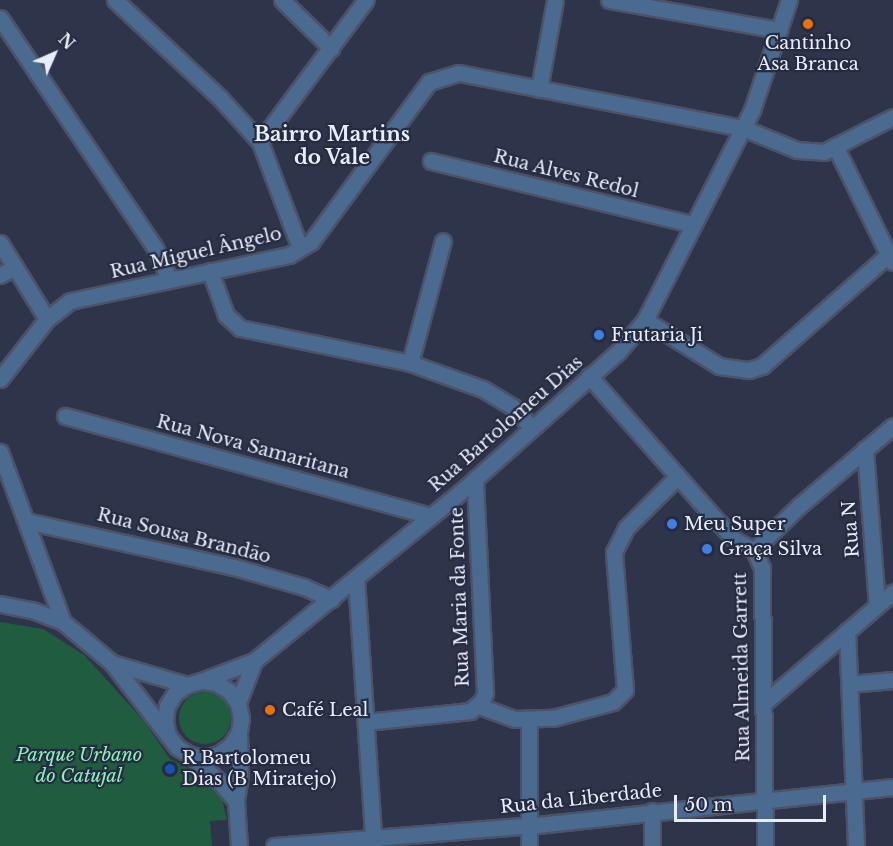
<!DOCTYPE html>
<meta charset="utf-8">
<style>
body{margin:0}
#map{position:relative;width:893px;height:846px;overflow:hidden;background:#2e354b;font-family:"Libre Baskerville",serif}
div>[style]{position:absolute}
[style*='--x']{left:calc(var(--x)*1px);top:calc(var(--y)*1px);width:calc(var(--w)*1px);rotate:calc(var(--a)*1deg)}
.green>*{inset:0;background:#205c3e}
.round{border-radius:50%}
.roads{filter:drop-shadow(2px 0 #4c5267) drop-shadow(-2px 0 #4c5267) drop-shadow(0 2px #4c5267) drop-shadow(0 -2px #4c5267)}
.minor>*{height:15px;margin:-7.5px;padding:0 7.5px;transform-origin:7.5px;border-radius:7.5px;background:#4a6a90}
.dots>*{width:16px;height:16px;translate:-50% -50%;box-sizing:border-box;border:3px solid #252b40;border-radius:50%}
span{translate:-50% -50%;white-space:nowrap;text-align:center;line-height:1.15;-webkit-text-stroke:4.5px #252b40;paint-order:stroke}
.poi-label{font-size:18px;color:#e8edfc}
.left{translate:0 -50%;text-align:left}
.street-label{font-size:18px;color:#e8edfc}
.park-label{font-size:18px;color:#8af1b8;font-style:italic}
.neighbourhood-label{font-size:20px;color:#e8edfc;font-weight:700}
.north{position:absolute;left:24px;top:24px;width:60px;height:60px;-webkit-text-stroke:4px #252b40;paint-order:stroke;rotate:45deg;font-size:16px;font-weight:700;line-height:24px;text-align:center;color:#e8edfc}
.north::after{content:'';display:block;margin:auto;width:21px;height:27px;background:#e8edfc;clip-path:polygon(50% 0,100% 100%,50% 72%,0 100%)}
.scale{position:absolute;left:674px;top:795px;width:152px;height:27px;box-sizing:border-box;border:3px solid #e8edfc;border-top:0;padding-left:8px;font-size:18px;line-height:21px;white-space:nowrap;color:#e8edfc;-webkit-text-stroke:4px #252b40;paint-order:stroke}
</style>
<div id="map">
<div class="green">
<div style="clip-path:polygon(0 622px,43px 629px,84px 655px,144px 721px,170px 759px,200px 774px,214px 785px,222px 799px,227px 820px,210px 821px,212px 846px,0 846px)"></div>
<div class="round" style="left:179px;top:692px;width:52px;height:52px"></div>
</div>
<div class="roads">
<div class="minor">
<div style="--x:115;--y:0;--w:144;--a:43"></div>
<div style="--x:220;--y:98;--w:59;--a:47.7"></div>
<div style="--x:260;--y:142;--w:113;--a:69.3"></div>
<div style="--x:282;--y:0;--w:69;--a:44.4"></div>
<div style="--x:609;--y:0;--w:173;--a:10"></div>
<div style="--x:0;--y:18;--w:277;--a:56"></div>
<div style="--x:155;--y:248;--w:35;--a:65"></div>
<div style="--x:539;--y:89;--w:90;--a:-79.8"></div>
<div style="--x:260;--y:142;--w:177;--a:-53.3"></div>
<div style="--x:835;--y:146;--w:129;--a:63.8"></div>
<div style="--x:431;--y:161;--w:268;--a:13.6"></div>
<div style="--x:0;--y:243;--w:89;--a:58.3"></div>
<div style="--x:210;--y:271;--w:47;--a:70"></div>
<div style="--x:226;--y:315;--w:19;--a:43"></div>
<div style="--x:240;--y:328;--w:174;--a:11.6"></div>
<div style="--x:410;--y:363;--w:77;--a:19.6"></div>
<div style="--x:483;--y:389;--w:35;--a:31"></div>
<div style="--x:513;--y:407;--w:27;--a:48"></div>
<div style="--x:0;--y:275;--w:17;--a:-28"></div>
<div style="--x:645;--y:320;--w:87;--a:31.9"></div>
<div style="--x:719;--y:366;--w:30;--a:8"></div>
<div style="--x:749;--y:370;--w:14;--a:-17"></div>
<div style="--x:762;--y:366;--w:168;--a:-41.4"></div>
<div style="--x:410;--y:363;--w:126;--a:-74.9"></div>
<div style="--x:589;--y:376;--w:198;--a:48.5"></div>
<div style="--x:720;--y:524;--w:23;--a:47"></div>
<div style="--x:736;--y:541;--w:20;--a:27"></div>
<div style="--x:754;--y:550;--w:20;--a:66"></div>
<div style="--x:762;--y:568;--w:278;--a:89.4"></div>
<div style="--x:0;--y:379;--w:76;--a:-51.9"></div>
<div style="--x:47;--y:319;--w:29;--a:-38"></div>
<div style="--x:70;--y:301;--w:224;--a:-11.9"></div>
<div style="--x:289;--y:255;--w:26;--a:-31"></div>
<div style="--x:311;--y:242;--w:199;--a:-53.6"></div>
<div style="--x:429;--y:82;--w:31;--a:-17"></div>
<div style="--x:459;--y:73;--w:289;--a:11"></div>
<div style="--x:743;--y:128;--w:58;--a:22.2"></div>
<div style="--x:797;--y:150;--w:27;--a:4"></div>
<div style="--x:824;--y:152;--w:77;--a:-26.9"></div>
<div style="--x:65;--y:416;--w:379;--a:15.3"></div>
<div style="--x:865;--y:449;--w:157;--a:85.6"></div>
<div style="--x:0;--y:452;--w:181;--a:69.7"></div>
<div style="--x:26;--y:521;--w:213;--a:12.5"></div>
<div style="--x:234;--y:567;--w:73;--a:15.9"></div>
<div style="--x:304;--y:587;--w:30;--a:24"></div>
<div style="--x:754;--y:550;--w:63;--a:-44.4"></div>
<div style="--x:799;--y:506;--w:123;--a:-40.4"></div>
<div style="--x:356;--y:578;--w:269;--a:86.2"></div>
<div style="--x:0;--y:604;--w:33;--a:11"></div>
<div style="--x:32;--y:610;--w:33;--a:21"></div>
<div style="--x:63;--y:622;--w:64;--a:39.9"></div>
<div style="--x:112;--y:663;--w:106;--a:52.3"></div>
<div style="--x:177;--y:747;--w:15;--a:32"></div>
<div style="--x:190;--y:755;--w:15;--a:11"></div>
<div style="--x:205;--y:758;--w:15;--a:-16"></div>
<div style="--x:219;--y:754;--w:15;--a:-37"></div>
<div style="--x:231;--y:745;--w:15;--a:-58"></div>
<div style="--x:239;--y:732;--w:14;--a:-82"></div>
<div style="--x:241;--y:718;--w:15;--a:-101"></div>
<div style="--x:238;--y:703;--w:15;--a:-127"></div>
<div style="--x:229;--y:691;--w:15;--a:-148"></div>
<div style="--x:216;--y:683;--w:15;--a:-172"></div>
<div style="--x:201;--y:681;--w:15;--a:164"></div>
<div style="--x:187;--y:685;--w:14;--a:146"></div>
<div style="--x:175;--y:693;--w:15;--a:122"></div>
<div style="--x:167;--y:706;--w:15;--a:98"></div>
<div style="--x:165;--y:721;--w:15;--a:79"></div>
<div style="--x:847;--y:631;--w:215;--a:87.6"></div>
<div style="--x:112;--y:663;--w:78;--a:16.3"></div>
<div style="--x:201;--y:681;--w:57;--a:-20.7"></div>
<div style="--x:254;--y:661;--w:271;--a:-39.3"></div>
<div style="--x:464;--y:489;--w:206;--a:-41.7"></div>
<div style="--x:618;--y:352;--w:42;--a:-49.8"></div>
<div style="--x:645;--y:320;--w:236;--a:-63"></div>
<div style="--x:752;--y:110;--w:116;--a:-71.4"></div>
<div style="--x:850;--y:684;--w:43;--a:-5.3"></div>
<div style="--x:238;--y:703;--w:45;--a:-69.1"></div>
<div style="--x:764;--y:703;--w:170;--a:-40.7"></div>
<div style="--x:479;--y:706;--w:38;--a:20"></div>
<div style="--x:515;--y:719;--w:38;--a:-2"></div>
<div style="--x:553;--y:718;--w:62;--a:-14.9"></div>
<div style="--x:613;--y:702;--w:17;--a:-45"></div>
<div style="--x:625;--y:690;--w:138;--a:-94.6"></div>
<div style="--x:614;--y:552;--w:27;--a:-63"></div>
<div style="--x:626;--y:528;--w:72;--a:-45"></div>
<div style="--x:366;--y:722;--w:105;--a:-6"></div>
<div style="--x:470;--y:711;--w:16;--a:-40"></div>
<div style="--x:482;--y:701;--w:9;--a:-69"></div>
<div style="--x:485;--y:693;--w:214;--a:-92.7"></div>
<div style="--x:239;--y:732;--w:43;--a:88.7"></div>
<div style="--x:240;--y:775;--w:26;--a:99"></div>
<div style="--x:236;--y:801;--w:45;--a:86.2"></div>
<div style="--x:190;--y:755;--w:40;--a:42"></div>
<div style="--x:220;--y:782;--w:25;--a:50"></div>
<div style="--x:652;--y:811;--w:35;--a:90"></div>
<div style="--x:274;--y:846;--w:264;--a:-4.6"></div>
<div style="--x:537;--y:825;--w:358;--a:-6.1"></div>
<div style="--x:529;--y:846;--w:126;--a:-90"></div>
</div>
</div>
<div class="dots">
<div style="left:808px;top:24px;background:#e8710a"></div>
<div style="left:599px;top:335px;background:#3f7fe0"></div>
<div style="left:672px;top:524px;background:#3f7fe0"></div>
<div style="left:707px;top:549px;background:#3f7fe0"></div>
<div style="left:270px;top:710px;background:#e8710a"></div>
<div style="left:170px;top:769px;background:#1a4fb4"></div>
</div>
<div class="poi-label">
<span style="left:808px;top:54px">Cantinho<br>Asa Branca</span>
<span class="left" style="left:611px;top:335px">Frutaria Ji</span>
<span class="left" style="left:684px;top:524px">Meu Super</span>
<span class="left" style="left:719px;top:549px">Graça Silva</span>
<span class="left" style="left:282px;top:710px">Café Leal</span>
<span class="left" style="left:182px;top:769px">R Bartolomeu<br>Dias (B Miratejo)</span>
</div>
<div class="street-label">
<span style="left:566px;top:174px;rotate:14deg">Rua Alves Redol</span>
<span style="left:196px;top:253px;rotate:-13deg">Rua Miguel Ângelo</span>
<span style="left:506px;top:424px;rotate:-41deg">Rua Bartolomeu Dias</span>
<span style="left:253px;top:447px;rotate:15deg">Rua Nova Samaritana</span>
<span style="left:851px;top:529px;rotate:-94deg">Rua N</span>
<span style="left:184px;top:536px;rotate:14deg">Rua Sousa Brandão</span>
<span style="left:460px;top:597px;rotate:-92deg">Rua Maria da Fonte</span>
<span style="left:742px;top:667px;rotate:-91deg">Rua Almeida Garrett</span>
<span style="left:581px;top:799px;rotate:-6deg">Rua da Liberdade</span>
</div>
<div class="park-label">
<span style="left:79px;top:766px">Parque Urbano<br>do Catujal</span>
</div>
<div class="neighbourhood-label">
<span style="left:332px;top:146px">Bairro Martins<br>do Vale</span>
</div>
<div class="north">N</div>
<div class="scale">50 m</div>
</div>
